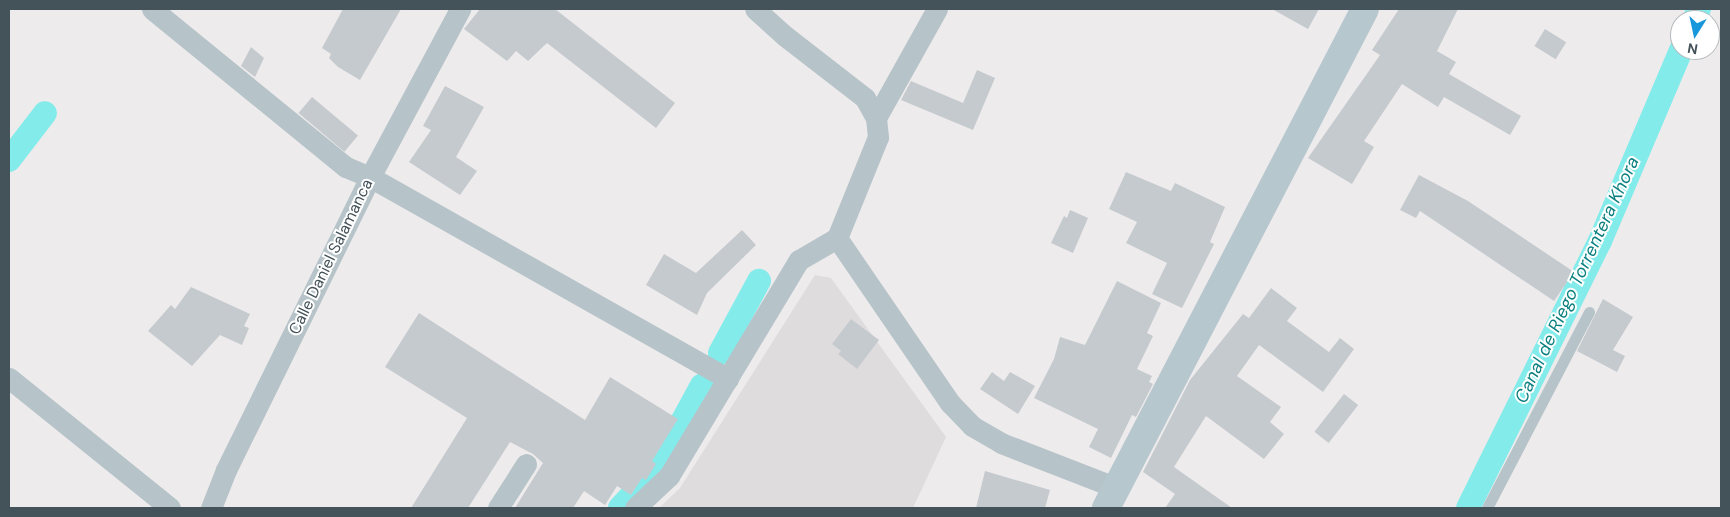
<!DOCTYPE html>
<style>
body{margin:0}
#map{position:relative;width:1730px;height:517px;overflow:hidden;background:#eeebec;font-family:"DM Sans",sans-serif}
div>[style]{position:absolute}
[style*='--x']{left:calc(var(--x)*1px);top:calc(var(--y)*1px);width:calc(var(--w)*1px);rotate:calc(var(--a)*1deg)}
.education>*{inset:0;background:#dfdcde}
.canal>*{height:24px;margin:-12px;padding:0 12px;transform-origin:12px;border-radius:12px;background:#84ebeb}
.building>*{inset:0;background:#c5cace;transform-origin:0 0}
.service>*{height:11px;margin:-5.5px;padding:0 5.5px;transform-origin:5.5px;border-radius:5.5px;background:#b6c4c9}
.minor>*{height:21px;margin:-10.5px;padding:0 10.5px;transform-origin:10.5px;border-radius:10.5px;background:#b6c4c9}
.secondary>*{height:28px;margin:-14px;padding:0 14px;transform-origin:14px;border-radius:14px;background:#b6c7ce}
span{translate:-50% -50%;white-space:nowrap;text-align:center;line-height:1.15;-webkit-text-stroke:4px #fff;paint-order:stroke}
.street-label{font-size:16px;color:#445359}
.water-label{font-size:18px;color:#0c7f7f;font-style:italic}
.frame{position:absolute;inset:0;border:10px solid #445359;pointer-events:none}
.north{position:absolute;left:1670px;top:10px;width:50px;height:50px;box-sizing:border-box;background:#fff;border:1px solid #b4babd;border-radius:50%;rotate:190deg;font-size:14px;font-weight:700;line-height:20px;text-align:center;color:#445359}
.north::after{content:'';display:block;margin:auto;width:18px;height:22px;background:#1897dc;clip-path:polygon(50% 0,100% 100%,50% 72%,0 100%)}
</style>
<div id="map">
<div class="education">
<div style="clip-path:polygon(815px 275px,831px 278px,946px 437px,913px 508px,659px 508px,680px 488px)"></div>
</div>
<div class="canal">
<div style="--x:1694;--y:20;--w:12;--a:-66"></div>
<div style="--x:9;--y:160;--w:59;--a:-52.5"></div>
<div style="--x:720;--y:353;--w:82;--a:-61.6"></div>
<div style="--x:620;--y:508;--w:54;--a:-47.2"></div>
<div style="--x:657;--y:468;--w:94;--a:-61.5"></div>
<div style="--x:1468;--y:508;--w:298;--a:-63.7"></div>
<div style="--x:1600;--y:241;--w:207;--a:-67"></div>
</div>
<div class="building">
<div style="clip-path:polygon(343px 9px,401px 9px,360px 80px,338px 67px,329px 58px,331px 54px,322px 48px)"></div>
<div style="clip-path:polygon(480px 9px,555px 9px,675px 103px,656px 128px,547px 43px,528px 61px,516px 51px,507px 61px,464px 29px)"></div>
<div style="clip-path:polygon(1272px 9px,1319px 9px,1308px 29px)"></div>
<div style="clip-path:polygon(1399px 9px,1458px 9px,1437px 51px,1456px 62px,1449px 74px,1521px 116px,1510px 135px,1444px 97px,1438px 107px,1402px 84px,1364px 141px,1374px 147px,1352px 184px,1308px 158px,1380px 55px,1372px 50px)"></div>
<div style="left:1545px;top:29px;width:25px;height:20px;rotate:32deg"></div>
<div style="clip-path:polygon(251px 47px,264px 58px,255px 77px,241px 66px)"></div>
<div style="clip-path:polygon(977px 70px,995px 78px,973px 130px,901px 100px,911px 81px,963px 103px)"></div>
<div style="clip-path:polygon(445px 86px,484px 107px,456px 157px,477px 171px,460px 195px,409px 162px,431px 130px,423px 126px)"></div>
<div style="left:312px;top:97px;width:60px;height:21px;rotate:40deg"></div>
<div style="clip-path:polygon(1126px 172px,1171px 191px,1175px 183px,1225px 207px,1210px 242px,1214px 244px,1182px 308px,1152px 294px,1167px 263px,1126px 243px,1137px 222px,1109px 209px)"></div>
<div style="clip-path:polygon(1419px 175px,1468px 201px,1574px 272px,1554px 301px,1420px 211px,1416px 218px,1400px 210px)"></div>
<div style="clip-path:polygon(1070px 210px,1088px 218px,1073px 253px,1051px 243px,1064px 216px,1067px 218px)"></div>
<div style="clip-path:polygon(742px 230px,756px 245px,707px 293px,697px 315px,646px 285px,664px 254px,696px 273px)"></div>
<div style="clip-path:polygon(1117px 281px,1161px 303px,1147px 333px,1153px 336px,1137px 369px,1152px 376px,1149px 382px,1153px 384px,1136px 417px,1132px 415px,1111px 458px,1089px 447px,1098px 429px,1034px 398px,1054px 359px,1060px 337px,1085px 345px)"></div>
<div style="clip-path:polygon(191px 287px,250px 314px,244px 326px,249px 328px,242px 345px,220px 335px,192px 366px,148px 331px,171px 305px,175px 309px)"></div>
<div style="clip-path:polygon(1271px 288px,1297px 308px,1287px 321px,1329px 352px,1340px 338px,1354px 349px,1323px 392px,1259px 345px,1237px 376px,1281px 407px,1270px 422px,1284px 434px,1264px 459px,1206px 416px,1174px 467px,1232px 508px,1165px 508px,1175px 494px,1143px 472px,1190px 380px,1243px 314px,1249px 318px)"></div>
<div style="clip-path:polygon(1603px 299px,1633px 317px,1613px 350px,1625px 356px,1617px 372px,1577px 351px)"></div>
<div style="clip-path:polygon(419px 313px,585px 420px,610px 377px,678px 419px,652px 461px,656px 464px,646px 480px,642px 478px,631px 495px,617px 486px,605px 505px,584px 491px,573px 508px,515px 508px,543px 463px,533px 454px,510px 442px,468px 508px,411px 508px,467px 418px,385px 367px)"></div>
<div style="clip-path:polygon(851px 319px,879px 340px,857px 369px,838px 354px,841px 351px,832px 344px)"></div>
<div style="clip-path:polygon(992px 372px,1004px 381px,1010px 372px,1035px 386px,1018px 414px,980px 389px)"></div>
<div style="left:1344px;top:394px;width:18px;height:48px;rotate:38deg"></div>
<div style="clip-path:polygon(985px 471px,1050px 490px,1045px 508px,976px 508px)"></div>
</div>
<div class="service">
<div style="--x:1487;--y:508;--w:221;--a:-62.5"></div>
</div>
<div class="minor">
<div style="--x:152;--y:9;--w:250;--a:39.2"></div>
<div style="--x:346;--y:167;--w:26;--a:23"></div>
<div style="--x:370;--y:177;--w:411;--a:29.4"></div>
<div style="--x:876;--y:118;--w:125;--a:-60.8"></div>
<div style="--x:837;--y:238;--w:200;--a:55.6"></div>
<div style="--x:950;--y:403;--w:32;--a:46"></div>
<div style="--x:972;--y:426;--w:34;--a:30"></div>
<div style="--x:1001;--y:443;--w:124;--a:21.2"></div>
<div style="--x:9;--y:378;--w:207;--a:38.9"></div>
<div style="--x:211;--y:508;--w:41;--a:-68.5"></div>
<div style="--x:226;--y:470;--w:326;--a:-63.8"></div>
<div style="--x:370;--y:177;--w:191;--a:-61.8"></div>
<div style="--x:498;--y:508;--w:52;--a:-57.5"></div>
<div style="--x:635;--y:508;--w:47;--a:-43.3"></div>
<div style="--x:669;--y:476;--w:252;--a:-59"></div>
<div style="--x:799;--y:260;--w:44;--a:-30.1"></div>
<div style="--x:837;--y:238;--w:109;--a:-67.9"></div>
<div style="--x:878;--y:137;--w:19;--a:-96"></div>
<div style="--x:876;--y:118;--w:23;--a:-119"></div>
<div style="--x:865;--y:98;--w:101;--a:-142.2"></div>
<div style="--x:785;--y:36;--w:40;--a:-138"></div>
</div>
<div class="secondary">
<div style="--x:1106;--y:508;--w:562;--a:-62.57"></div>
</div>
<div class="street-label">
<span style="left:331px;top:257px;rotate:-64deg">Calle Daniel Salamanca</span>
</div>
<div class="water-label">
<span style="left:1577px;top:280px;rotate:-65deg">Canal de Riego Torrentera Khora</span>
</div>
<div class="frame"></div>
<div class="north">N</div>
</div>
